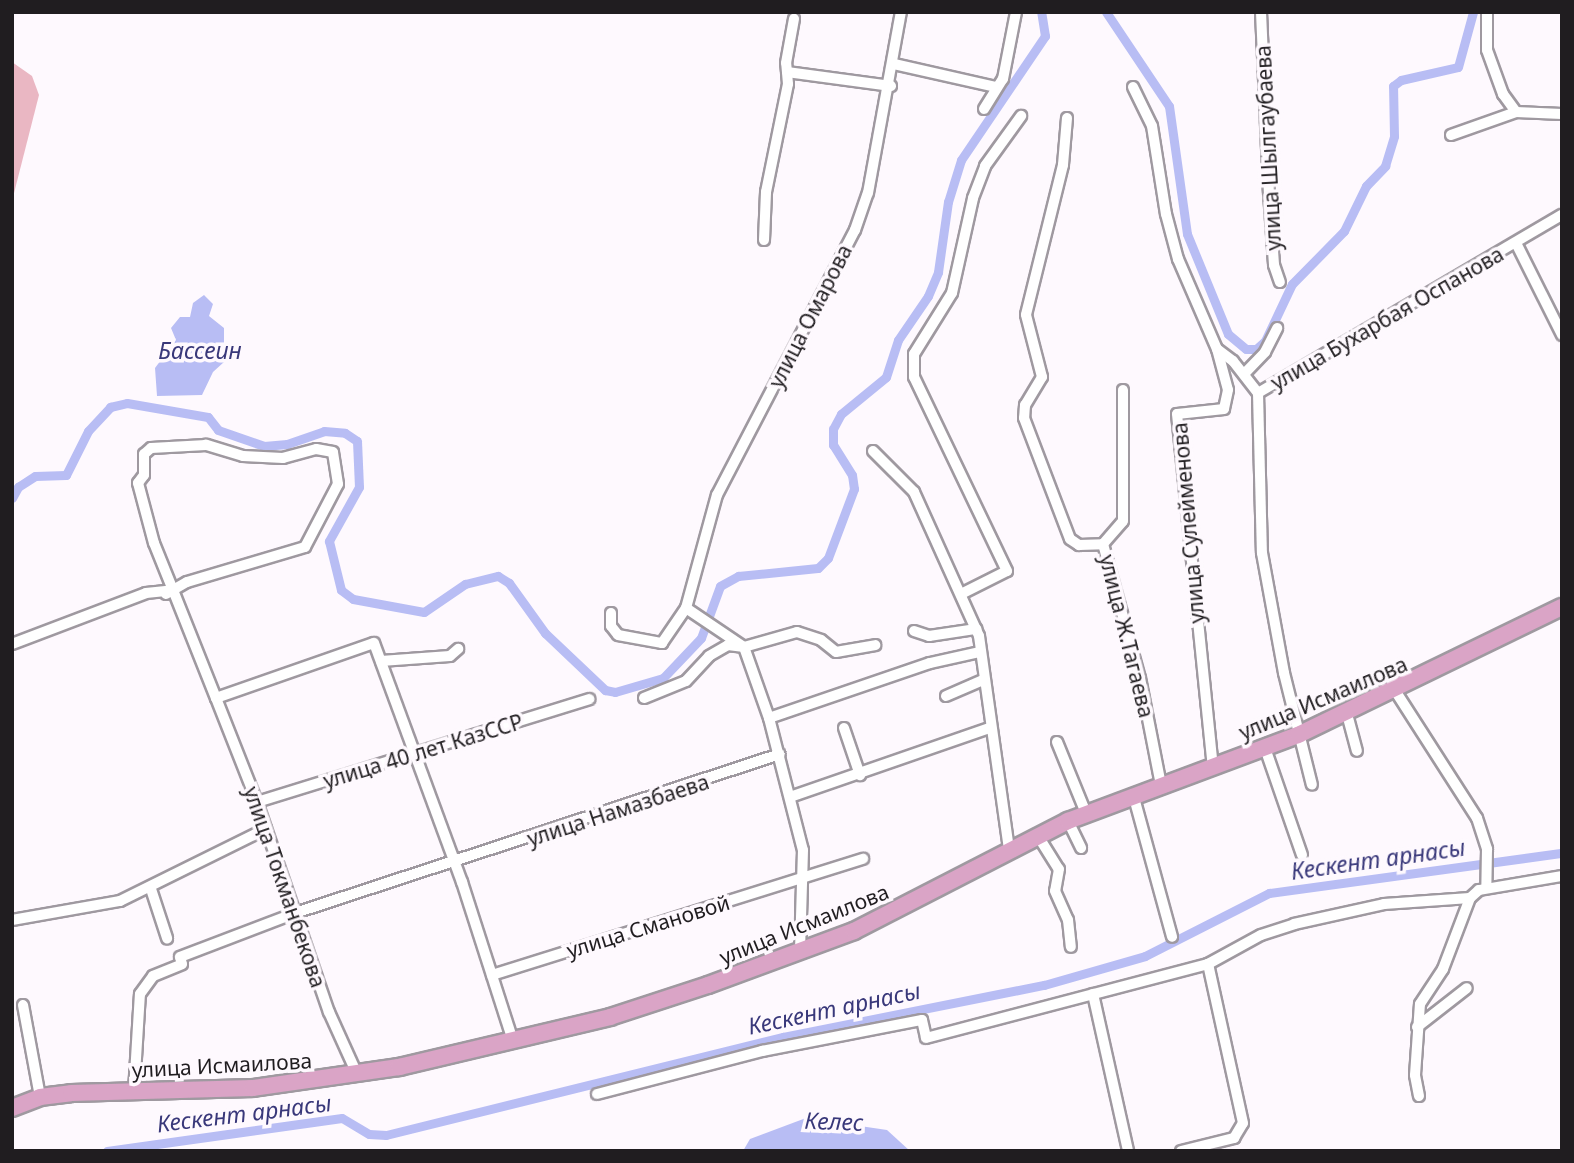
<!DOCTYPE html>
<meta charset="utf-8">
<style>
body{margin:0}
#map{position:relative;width:1574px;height:1163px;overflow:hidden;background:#fef9fe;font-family:"Noto Sans",sans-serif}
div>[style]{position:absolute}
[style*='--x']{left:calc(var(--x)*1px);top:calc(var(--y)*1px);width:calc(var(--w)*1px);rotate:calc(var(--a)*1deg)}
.green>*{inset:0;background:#eab7c3}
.water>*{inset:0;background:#b8bdf4}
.canal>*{height:9px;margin:-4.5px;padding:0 4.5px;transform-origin:4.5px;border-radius:4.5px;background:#b8bdf4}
.roads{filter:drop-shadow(2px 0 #9f99a0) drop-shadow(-2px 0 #9f99a0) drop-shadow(0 2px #9f99a0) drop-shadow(0 -2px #9f99a0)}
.street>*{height:10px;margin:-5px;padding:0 5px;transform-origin:5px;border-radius:5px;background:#fff}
.primary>*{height:16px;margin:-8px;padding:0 8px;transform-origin:8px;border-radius:8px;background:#daa4c6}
span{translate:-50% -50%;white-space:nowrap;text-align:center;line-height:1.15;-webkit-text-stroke:7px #fef9fe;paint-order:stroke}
.street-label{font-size:21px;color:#201d20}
.water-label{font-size:23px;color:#39387a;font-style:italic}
.frame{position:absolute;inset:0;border:14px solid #201d20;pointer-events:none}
</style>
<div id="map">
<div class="green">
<div style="clip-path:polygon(12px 62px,32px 76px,39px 95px,12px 201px)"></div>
</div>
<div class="water">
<div style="clip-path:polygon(204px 295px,213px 304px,209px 316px,224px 328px,224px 362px,213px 372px,202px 395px,157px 396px,155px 368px,176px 340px,171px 328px,180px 317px,190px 317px,193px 303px)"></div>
<div style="clip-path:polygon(806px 1118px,887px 1130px,910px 1151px,743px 1151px,750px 1139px)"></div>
</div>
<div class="canal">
<div style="--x:1106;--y:12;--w:113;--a:56.2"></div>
<div style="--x:1169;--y:106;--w:129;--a:82"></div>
<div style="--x:1187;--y:234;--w:108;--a:67.7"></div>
<div style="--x:1228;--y:334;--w:23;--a:40"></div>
<div style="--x:1246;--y:349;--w:10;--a:0"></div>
<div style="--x:1256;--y:349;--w:12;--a:-42"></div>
<div style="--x:1265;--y:341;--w:63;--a:-64.7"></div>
<div style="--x:1292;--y:284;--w:74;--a:-45.5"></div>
<div style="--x:1344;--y:231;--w:50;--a:-63.9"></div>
<div style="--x:1366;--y:186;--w:28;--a:-46"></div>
<div style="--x:1385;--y:166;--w:31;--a:-73"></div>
<div style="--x:1394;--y:136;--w:50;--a:-91.1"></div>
<div style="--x:1393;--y:86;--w:10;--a:-37"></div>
<div style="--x:1401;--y:80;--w:58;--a:-12.8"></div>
<div style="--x:1458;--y:67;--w:57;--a:-74.7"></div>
<div style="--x:12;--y:498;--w:13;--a:-61"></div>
<div style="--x:18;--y:487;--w:20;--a:-33"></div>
<div style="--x:35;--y:476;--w:31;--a:-2"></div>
<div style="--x:66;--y:475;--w:49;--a:-63.4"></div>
<div style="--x:88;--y:431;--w:33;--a:-47"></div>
<div style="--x:110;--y:407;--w:17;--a:-13"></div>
<div style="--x:127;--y:403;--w:82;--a:9.8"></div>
<div style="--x:208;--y:417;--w:16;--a:52"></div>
<div style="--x:218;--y:430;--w:49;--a:19.2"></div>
<div style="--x:264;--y:446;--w:23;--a:-5"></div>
<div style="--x:287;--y:444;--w:39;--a:-19"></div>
<div style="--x:324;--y:431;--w:21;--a:5"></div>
<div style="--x:345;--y:433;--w:14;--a:34"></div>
<div style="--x:357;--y:441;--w:46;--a:87.5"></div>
<div style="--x:359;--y:487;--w:62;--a:119.1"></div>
<div style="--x:329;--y:541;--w:50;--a:76.2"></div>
<div style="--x:341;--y:590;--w:15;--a:37"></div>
<div style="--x:353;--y:599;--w:72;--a:10.4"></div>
<div style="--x:424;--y:612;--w:50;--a:-34.3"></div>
<div style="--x:465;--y:584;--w:34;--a:-14"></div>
<div style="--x:498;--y:576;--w:13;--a:32"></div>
<div style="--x:509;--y:583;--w:62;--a:54.2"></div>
<div style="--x:545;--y:633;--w:83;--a:43.5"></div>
<div style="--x:605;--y:690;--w:10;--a:11"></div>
<div style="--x:615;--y:692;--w:50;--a:-16.3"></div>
<div style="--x:663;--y:678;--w:55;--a:-46.5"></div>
<div style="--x:701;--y:638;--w:55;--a:-69.9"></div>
<div style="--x:720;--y:586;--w:21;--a:-29"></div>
<div style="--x:738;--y:576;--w:80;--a:-5.7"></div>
<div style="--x:818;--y:568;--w:14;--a:-45"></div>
<div style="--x:828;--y:558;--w:74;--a:-69.4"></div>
<div style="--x:854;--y:489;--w:14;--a:-98"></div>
<div style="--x:852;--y:475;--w:36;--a:-122"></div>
<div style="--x:833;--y:445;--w:16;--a:-90"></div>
<div style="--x:833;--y:429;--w:17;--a:-62"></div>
<div style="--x:841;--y:414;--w:58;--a:-39.4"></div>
<div style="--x:886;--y:377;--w:39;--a:-72"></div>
<div style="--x:898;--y:340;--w:53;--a:-55.7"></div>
<div style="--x:928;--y:296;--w:26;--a:-67"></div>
<div style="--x:938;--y:272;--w:71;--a:-81.9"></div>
<div style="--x:948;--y:202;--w:44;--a:-72.8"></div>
<div style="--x:961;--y:160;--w:150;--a:-55.9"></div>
<div style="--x:1045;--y:36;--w:24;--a:-99"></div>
<div style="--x:107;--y:1151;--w:237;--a:-8"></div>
<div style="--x:342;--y:1118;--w:31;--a:31"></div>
<div style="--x:369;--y:1134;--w:17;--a:3"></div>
<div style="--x:386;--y:1135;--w:409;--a:-13.9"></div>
<div style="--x:783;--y:1037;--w:266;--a:-11.3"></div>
<div style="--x:1044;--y:985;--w:105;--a:-16"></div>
<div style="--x:1145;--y:956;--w:139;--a:-26.9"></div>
<div style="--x:1269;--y:893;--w:296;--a:-7.8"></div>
</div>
<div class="roads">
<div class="street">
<div style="--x:1261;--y:12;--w:181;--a:87.5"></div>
<div style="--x:1269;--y:193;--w:72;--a:86"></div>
<div style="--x:1274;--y:265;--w:18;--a:71"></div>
<div style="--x:1487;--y:12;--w:38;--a:90"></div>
<div style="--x:1487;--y:50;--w:47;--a:70"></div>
<div style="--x:1503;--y:94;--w:22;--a:54"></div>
<div style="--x:894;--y:64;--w:105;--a:12.7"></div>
<div style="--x:787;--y:72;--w:105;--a:7.7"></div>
<div style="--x:1133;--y:87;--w:43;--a:64"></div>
<div style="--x:1152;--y:126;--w:89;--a:81"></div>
<div style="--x:1166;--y:214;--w:47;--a:75.1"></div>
<div style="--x:1178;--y:259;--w:98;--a:66.6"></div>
<div style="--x:1217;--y:349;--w:42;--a:75"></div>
<div style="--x:1228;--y:390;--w:19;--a:102"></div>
<div style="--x:1224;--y:409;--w:47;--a:173.9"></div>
<div style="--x:1177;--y:414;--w:355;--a:84.2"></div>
<div style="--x:984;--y:109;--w:36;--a:-58"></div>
<div style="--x:1003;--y:79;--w:68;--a:-79"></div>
<div style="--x:1067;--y:118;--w:47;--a:94.9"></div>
<div style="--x:1063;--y:165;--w:154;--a:103.9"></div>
<div style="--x:1026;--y:315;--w:64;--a:75.5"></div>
<div style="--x:1042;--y:377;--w:33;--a:121"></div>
<div style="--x:1025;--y:405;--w:13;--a:94"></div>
<div style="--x:1024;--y:418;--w:129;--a:69.2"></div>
<div style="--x:1070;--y:539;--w:11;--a:34"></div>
<div style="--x:1079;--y:545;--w:24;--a:-2"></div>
<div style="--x:1451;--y:135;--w:69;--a:-19.5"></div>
<div style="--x:1516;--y:112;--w:46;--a:2.5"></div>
<div style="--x:764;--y:240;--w:48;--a:-87.6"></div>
<div style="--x:766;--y:192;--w:110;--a:-78.5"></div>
<div style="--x:788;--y:84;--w:21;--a:-95"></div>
<div style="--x:786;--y:63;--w:45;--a:-79.7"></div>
<div style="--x:1516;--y:243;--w:103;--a:63.4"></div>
<div style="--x:1217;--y:349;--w:20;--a:37"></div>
<div style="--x:1233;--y:361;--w:41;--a:52"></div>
<div style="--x:1258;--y:393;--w:160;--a:88.6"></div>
<div style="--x:1262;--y:553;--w:122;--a:79.6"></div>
<div style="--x:1284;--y:673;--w:115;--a:76"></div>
<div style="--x:1245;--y:373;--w:29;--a:-46"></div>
<div style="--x:1265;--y:352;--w:27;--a:-63"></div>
<div style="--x:1258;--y:393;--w:352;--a:-30.4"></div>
<div style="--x:873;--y:451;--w:58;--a:45"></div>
<div style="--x:914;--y:492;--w:158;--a:65.7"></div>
<div style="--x:979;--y:636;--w:216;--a:82"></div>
<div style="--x:1103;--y:544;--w:139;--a:74.6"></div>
<div style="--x:1140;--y:678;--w:109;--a:78.9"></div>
<div style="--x:1103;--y:544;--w:30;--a:-49"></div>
<div style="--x:1123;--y:521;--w:131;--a:-90"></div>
<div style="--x:963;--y:593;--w:49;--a:-26.6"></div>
<div style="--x:1007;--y:571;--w:215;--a:-115.6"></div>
<div style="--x:914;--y:377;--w:23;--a:-90"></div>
<div style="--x:914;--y:354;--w:72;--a:-58.1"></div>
<div style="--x:952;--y:293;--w:97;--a:-77.5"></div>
<div style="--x:973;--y:198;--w:34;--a:-69"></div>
<div style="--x:985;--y:166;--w:62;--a:-54.2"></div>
<div style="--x:166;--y:594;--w:24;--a:-30"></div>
<div style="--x:187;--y:582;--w:123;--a:-16.5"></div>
<div style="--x:305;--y:547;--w:71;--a:-62.4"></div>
<div style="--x:338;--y:484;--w:32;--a:-99"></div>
<div style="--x:333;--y:452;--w:17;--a:-170"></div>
<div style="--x:316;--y:449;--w:34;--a:165"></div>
<div style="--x:283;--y:458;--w:40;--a:-177.1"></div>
<div style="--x:243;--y:456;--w:39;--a:-163"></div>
<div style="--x:206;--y:445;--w:55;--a:176.9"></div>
<div style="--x:151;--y:448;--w:9;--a:139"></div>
<div style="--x:144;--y:454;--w:21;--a:90"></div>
<div style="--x:144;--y:475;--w:10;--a:127"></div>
<div style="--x:138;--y:483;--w:62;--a:75.1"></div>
<div style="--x:154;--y:543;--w:51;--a:68"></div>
<div style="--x:173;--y:590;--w:116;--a:68.3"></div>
<div style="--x:216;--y:698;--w:112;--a:68.5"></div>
<div style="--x:257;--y:802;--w:222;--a:71.1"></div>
<div style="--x:329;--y:1012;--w:68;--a:65.7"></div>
<div style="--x:686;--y:608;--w:70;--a:33.9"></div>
<div style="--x:744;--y:647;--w:75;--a:70.6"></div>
<div style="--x:769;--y:718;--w:136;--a:75.6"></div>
<div style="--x:803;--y:850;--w:103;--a:91.7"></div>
<div style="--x:611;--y:613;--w:13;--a:90"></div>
<div style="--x:611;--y:626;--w:11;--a:52"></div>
<div style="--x:618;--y:635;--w:45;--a:10.3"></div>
<div style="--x:662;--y:643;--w:42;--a:-55.6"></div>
<div style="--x:686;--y:608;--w:117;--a:-74.7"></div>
<div style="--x:717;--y:495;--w:299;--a:-62.5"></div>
<div style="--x:855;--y:230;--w:39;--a:-71"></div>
<div style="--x:868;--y:193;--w:184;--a:-79.7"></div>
<div style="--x:914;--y:631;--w:16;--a:18"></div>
<div style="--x:929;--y:636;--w:48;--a:-8.5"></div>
<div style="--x:12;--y:644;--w:143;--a:-20.8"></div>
<div style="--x:146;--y:593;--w:27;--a:-6"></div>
<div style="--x:381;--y:661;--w:69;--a:-4.1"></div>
<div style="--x:450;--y:656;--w:11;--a:-41"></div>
<div style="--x:1396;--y:692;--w:150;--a:57.3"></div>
<div style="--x:1477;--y:818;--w:33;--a:72"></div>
<div style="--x:1487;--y:849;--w:39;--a:91"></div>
<div style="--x:946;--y:696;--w:40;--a:-23.4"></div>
<div style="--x:216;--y:698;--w:167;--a:-19.2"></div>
<div style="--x:374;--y:643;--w:255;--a:69.8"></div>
<div style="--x:462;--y:882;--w:167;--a:72.2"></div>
<div style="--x:644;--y:698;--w:45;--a:-22"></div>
<div style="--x:686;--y:681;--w:34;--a:-47"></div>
<div style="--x:709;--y:656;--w:22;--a:-30"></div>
<div style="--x:728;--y:645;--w:16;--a:7"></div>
<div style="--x:744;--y:647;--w:55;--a:-15.8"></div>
<div style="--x:797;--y:632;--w:25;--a:18"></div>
<div style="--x:821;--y:640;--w:19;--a:39"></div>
<div style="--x:836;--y:652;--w:40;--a:-10"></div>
<div style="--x:1347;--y:714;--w:38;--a:75"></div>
<div style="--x:769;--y:718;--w:170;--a:-18.9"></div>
<div style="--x:930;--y:663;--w:51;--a:-12.4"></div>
<div style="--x:844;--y:728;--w:50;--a:71.2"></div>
<div style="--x:1057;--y:742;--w:77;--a:67.8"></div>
<div style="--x:1265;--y:748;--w:113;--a:70.9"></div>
<div style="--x:1133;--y:794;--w:148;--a:74.7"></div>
<div style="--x:790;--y:797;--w:211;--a:-19.1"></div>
<div style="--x:257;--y:802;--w:348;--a:-17.2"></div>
<div style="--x:1068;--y:821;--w:30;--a:64"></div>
<div style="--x:1038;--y:836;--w:39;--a:58"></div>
<div style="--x:1059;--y:869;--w:22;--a:100"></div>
<div style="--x:1055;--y:891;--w:32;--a:66"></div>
<div style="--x:1068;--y:920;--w:27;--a:84"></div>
<div style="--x:151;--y:889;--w:52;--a:71.9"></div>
<div style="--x:12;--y:920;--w:110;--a:-10"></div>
<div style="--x:120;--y:901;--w:163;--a:-26.3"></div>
<div style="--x:492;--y:975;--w:389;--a:-17.4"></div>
<div style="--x:1093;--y:994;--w:161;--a:77.4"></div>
<div style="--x:23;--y:1005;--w:94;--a:79.5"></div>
<div style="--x:1417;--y:1027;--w:63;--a:-38"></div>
<div style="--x:134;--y:1091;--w:97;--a:-86.5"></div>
<div style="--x:140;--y:994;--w:22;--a:-54"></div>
<div style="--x:153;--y:976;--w:31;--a:-22"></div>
<div style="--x:182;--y:964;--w:7;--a:-106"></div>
<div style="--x:180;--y:957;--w:123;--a:-20.9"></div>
<div style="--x:295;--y:913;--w:510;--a:-18.15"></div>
<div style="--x:597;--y:1094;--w:171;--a:-14.6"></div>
<div style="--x:762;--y:1051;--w:163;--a:-11"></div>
<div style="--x:922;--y:1020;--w:18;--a:77"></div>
<div style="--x:926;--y:1038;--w:292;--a:-14.7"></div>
<div style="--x:1208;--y:964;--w:60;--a:-28.7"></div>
<div style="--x:1261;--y:935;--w:35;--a:-18"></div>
<div style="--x:1294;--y:924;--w:92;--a:-12.5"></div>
<div style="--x:1384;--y:904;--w:86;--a:-4"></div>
<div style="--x:1419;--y:1096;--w:21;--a:-101"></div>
<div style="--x:1415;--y:1075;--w:71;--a:-86"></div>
<div style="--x:1420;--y:1004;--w:42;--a:-56.7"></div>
<div style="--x:1443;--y:969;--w:76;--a:-69.2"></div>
<div style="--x:1470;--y:898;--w:12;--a:-42"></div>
<div style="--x:1479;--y:890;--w:84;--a:-9.6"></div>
<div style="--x:1181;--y:1151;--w:55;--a:-13.8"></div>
<div style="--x:1234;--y:1138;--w:17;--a:-59"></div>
<div style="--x:1243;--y:1123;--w:163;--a:-102.4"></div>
</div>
<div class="primary">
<div style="--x:12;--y:1108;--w:30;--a:-21"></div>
<div style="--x:40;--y:1097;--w:31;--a:-7"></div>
<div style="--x:71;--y:1093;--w:182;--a:-1.6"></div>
<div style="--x:253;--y:1088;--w:148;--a:-8.2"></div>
<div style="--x:399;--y:1067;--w:217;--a:-13.3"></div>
<div style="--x:610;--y:1017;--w:103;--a:-18.1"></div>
<div style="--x:708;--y:985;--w:156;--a:-20.3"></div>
<div style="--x:854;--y:931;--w:241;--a:-27.2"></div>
<div style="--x:1068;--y:821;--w:246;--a:-20.5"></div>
<div style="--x:1298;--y:735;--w:293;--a:-25.9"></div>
</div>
</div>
<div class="street-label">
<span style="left:1268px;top:148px;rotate:-93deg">улица Шылгаубаева</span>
<span style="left:810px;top:316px;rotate:-63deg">улица Омарова</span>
<span style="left:1387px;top:318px;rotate:-30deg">улица Бухарбая Оспанова</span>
<span style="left:1188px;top:523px;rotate:-95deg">улица Сулейменова</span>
<span style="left:1127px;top:636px;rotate:76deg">улица Ж.Тагаева</span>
<span style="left:1323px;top:698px;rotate:-23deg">улица Исмаилова</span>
<span style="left:423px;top:751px;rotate:-17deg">улица 40 лет КазССР</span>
<span style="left:618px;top:810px;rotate:-18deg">улица Намазбаева</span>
<span style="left:285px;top:887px;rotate:71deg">улица Токманбекова</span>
<span style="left:804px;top:924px;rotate:-22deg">улица Исмаилова</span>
<span style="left:648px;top:926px;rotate:-17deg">улица Смановой</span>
<span style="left:222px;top:1065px;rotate:-3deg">улица Исмаилова</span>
</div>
<div class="water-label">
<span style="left:200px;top:350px">Бассеин</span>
<span style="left:1378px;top:859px;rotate:-8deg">Кескент арнасы</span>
<span style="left:834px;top:1008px;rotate:-12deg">Кескент арнасы</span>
<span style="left:244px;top:1113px;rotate:-7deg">Кескент арнасы</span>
<span style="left:834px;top:1121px;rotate:2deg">Келес</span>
</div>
<div class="frame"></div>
</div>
